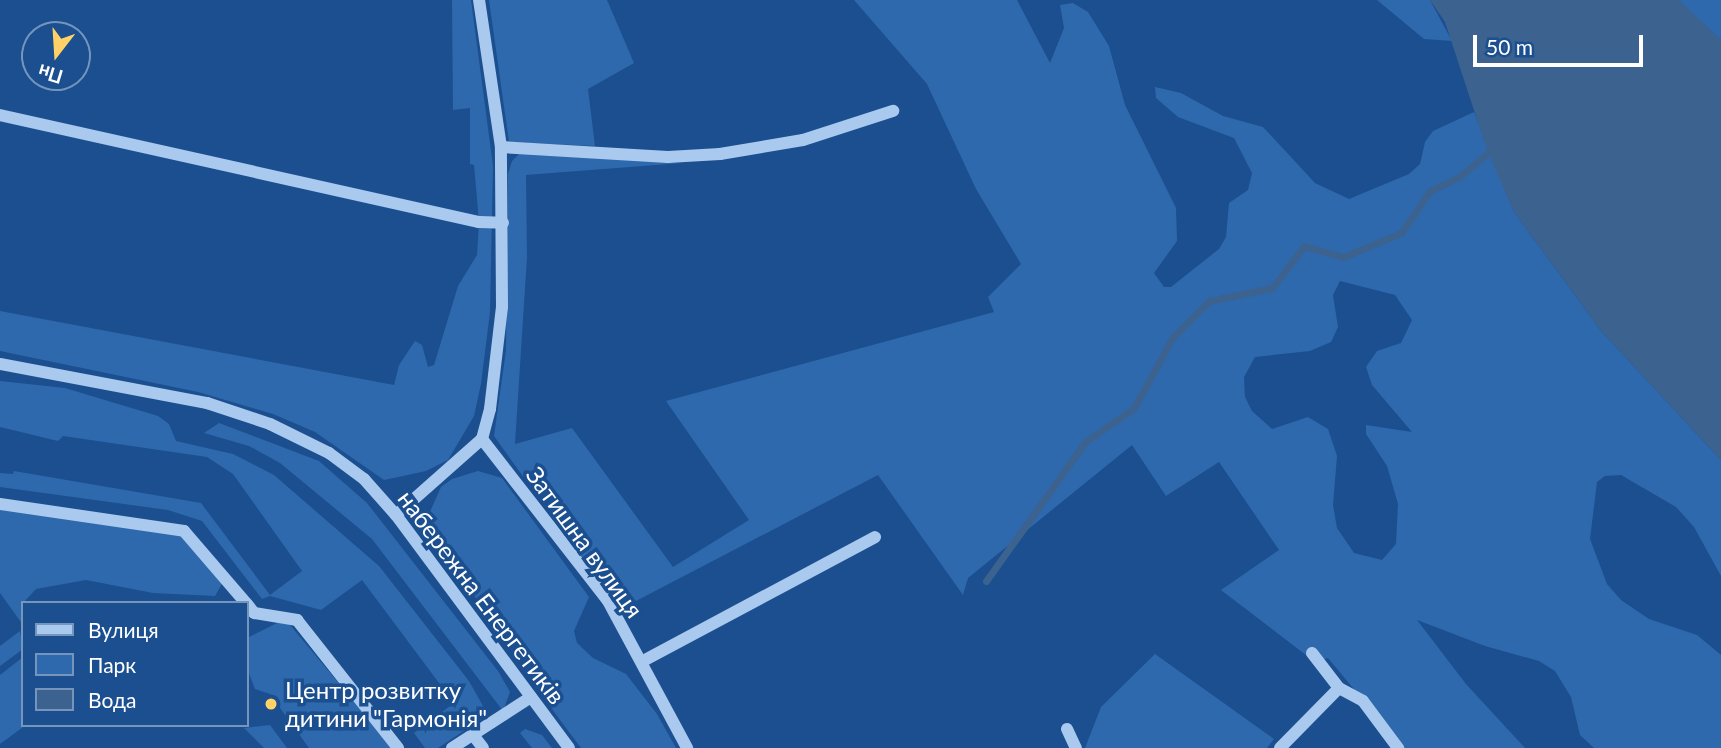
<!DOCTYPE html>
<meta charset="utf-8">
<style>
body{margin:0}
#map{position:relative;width:1721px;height:748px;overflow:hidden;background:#1b4f8f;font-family:Lato,sans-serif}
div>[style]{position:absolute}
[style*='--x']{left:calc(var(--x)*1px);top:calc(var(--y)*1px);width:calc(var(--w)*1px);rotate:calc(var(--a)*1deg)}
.green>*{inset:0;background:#2e69ad}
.water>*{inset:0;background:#3c6290}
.stream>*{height:7px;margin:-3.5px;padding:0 3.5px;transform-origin:3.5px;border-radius:3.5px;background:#3c6290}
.minor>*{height:12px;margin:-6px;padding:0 6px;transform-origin:6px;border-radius:6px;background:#a9c9ee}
.dots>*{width:19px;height:19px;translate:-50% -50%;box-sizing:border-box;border:4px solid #1b4f8f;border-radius:50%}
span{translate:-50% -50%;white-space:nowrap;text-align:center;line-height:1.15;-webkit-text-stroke:7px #1b4f8f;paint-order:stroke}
.street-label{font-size:24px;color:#fff}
.poi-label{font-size:24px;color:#fff}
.left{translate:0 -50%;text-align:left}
.legend{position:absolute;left:21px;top:601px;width:228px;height:126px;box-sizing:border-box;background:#1b4f8f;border:2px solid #7695bc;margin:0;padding:9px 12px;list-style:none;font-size:21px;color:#fff}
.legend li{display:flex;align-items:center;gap:14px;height:35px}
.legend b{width:35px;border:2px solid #7695bc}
.north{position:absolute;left:21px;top:21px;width:70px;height:70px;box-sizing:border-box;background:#1b4f8f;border:2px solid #7695bc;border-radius:50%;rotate:197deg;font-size:19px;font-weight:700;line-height:28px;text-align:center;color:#fff}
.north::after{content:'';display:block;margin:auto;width:24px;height:32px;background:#ffd166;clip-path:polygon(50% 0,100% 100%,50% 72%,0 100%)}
.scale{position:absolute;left:1473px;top:35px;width:170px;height:32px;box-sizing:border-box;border:4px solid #fff;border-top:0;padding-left:9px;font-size:21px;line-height:24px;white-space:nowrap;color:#fff;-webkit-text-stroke:5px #1b4f8f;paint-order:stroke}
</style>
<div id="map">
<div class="green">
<div style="clip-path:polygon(452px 0,471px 0,493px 166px,490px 312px,481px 384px,474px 416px,448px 460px,426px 471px,384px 480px,315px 432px,273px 414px,198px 392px,0 351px,0 311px,394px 385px,399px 365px,415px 341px,422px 345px,428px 367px,434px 365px,458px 286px,477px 255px,479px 222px,474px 165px,470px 164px,470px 108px,453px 110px)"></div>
<div style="clip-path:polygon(489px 0,607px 0,634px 63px,588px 89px,595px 146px,509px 142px)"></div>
<div style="clip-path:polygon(evenodd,854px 0,1017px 0,1050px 63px,1064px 28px,1060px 5px,1073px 3px,1088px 12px,1109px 46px,1125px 105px,1176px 208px,1177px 241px,1154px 273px,1164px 287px,1171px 287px,1219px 249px,1226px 237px,1229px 203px,1248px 190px,1252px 173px,1234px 138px,1178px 117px,1156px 98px,1155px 87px,1181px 93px,1223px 116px,1263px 127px,1315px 183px,1349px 199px,1409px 174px,1420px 164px,1425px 142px,1433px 131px,1474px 112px,1514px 212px,1602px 332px,1721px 460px,1721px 576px,1694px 527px,1676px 507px,1621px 475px,1605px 476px,1597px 482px,1590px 539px,1607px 584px,1621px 600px,1649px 619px,1697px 635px,1721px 655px,1721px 748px,1594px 748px,1580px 735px,1571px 697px,1555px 671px,1539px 661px,1485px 646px,1417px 620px,1466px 684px,1525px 748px,1403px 748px,1328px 658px,1315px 662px,1221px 590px,1279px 550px,1219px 462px,1166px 496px,1132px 445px,968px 578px,963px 595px,878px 475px,636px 601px,602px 586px,494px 436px,506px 350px,508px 174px,512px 161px,521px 152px,682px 163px,526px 175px,527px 257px,515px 444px,572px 428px,673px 567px,749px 520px,666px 401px,994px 312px,988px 297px,1021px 264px,976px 189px,927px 84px,854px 0,1340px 281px,1395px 295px,1412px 320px,1401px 343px,1377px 351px,1366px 367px,1372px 385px,1412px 432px,1366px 425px,1366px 434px,1387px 466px,1398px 504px,1396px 544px,1382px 560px,1354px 553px,1337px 528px,1333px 505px,1337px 456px,1328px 429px,1308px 417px,1272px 429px,1252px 411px,1245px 397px,1244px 377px,1255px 357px,1310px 351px,1331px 342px,1338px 327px,1333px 295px,1340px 281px)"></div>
<div style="clip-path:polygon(1377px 0,1430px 0,1452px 41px,1424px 39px)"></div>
<div style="clip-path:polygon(1679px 0,1721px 0,1721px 40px,1689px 11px)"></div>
<div style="clip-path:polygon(0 381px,65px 388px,158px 416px,169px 424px,176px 441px,233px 454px,274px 475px,379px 566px,469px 681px,488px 715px,438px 748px,425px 748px,414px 733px,454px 703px,362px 580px,321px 610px,270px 596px,262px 599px,202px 521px,168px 510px,0 487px,0 473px,13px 474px,14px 471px,201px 503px,270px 595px,302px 571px,233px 474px,207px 457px,63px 436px,58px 441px,0 427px)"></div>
<div style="clip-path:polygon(219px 423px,319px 461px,367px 503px,498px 671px,510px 692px,503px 711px,372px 539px,280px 463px,249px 446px,204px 433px)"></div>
<div style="clip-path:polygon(478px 471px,502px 478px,589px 597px,574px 631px,577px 643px,593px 658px,626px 674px,657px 714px,676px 748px,581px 748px,557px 716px,431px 533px,429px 514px,441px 487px,452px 479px)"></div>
<div style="clip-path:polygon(0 509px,185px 535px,224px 580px,215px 596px,153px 593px,86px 580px,36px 589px,23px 603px,23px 625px,0 593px)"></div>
<div style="clip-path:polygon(285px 619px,393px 748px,309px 748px,270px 694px,255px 689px,247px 668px,247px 638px)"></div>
<div style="clip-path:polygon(20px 631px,23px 649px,0 666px,0 646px)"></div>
<div style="clip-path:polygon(1155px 654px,1274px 739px,1267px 748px,1085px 748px,1101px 707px)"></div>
<div style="clip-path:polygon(23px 657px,26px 725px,0 744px,0 675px)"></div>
<div style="clip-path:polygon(270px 725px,287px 748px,264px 748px,244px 728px)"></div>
<div style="clip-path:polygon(525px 729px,542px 735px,552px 748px,532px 748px,520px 733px)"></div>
</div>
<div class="water">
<div style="clip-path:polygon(1430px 0,1679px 0,1721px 40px,1721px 460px,1602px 332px,1514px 212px,1488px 153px,1445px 22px)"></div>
</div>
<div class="stream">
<div style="--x:986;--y:581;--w:171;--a:-54.5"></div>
<div style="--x:1085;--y:442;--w:60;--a:-34.8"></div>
<div style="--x:1134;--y:408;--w:81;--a:-61.2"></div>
<div style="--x:1173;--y:337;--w:51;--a:-45"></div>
<div style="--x:1209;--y:301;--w:64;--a:-11.7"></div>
<div style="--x:1272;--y:288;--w:53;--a:-52.7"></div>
<div style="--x:1304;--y:246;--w:41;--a:15.8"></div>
<div style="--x:1343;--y:257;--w:63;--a:-22.5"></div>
<div style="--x:1401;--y:233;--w:51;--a:-55.4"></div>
<div style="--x:1430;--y:191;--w:32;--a:-26"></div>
<div style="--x:1459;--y:177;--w:47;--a:-39.8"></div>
</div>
<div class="minor">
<div style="--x:0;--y:115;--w:491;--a:12.6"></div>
<div style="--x:479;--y:222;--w:24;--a:2"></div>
<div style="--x:501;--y:147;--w:167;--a:3.4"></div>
<div style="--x:668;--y:157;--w:52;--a:-3.3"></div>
<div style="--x:720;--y:154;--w:84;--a:-9.6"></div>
<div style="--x:803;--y:140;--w:95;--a:-17.9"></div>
<div style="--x:0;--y:364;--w:211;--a:10.7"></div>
<div style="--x:207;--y:403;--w:66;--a:18.4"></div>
<div style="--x:270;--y:424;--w:66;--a:26.2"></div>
<div style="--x:329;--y:453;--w:44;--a:36.6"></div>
<div style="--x:364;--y:479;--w:48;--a:48.4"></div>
<div style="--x:396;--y:515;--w:290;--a:53.4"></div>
<div style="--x:482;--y:439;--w:205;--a:52.1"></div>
<div style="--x:608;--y:601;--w:167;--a:61.7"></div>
<div style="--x:0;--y:504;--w:186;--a:8.3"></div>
<div style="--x:184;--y:531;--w:95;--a:49.3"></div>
<div style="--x:396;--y:515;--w:115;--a:-41.5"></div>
<div style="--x:482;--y:439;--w:31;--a:-75"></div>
<div style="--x:490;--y:409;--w:103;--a:-83.3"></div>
<div style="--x:502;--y:307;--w:160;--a:-90.4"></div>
<div style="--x:501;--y:147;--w:149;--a:-98.5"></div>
<div style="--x:247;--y:604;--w:11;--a:52"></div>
<div style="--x:254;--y:613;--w:44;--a:9.2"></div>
<div style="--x:297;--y:620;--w:163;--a:51.7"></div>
<div style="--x:1312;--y:653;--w:44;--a:52.4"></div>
<div style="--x:1339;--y:688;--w:27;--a:28"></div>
<div style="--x:1363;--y:701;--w:59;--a:53.3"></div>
<div style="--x:643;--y:661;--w:263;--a:-28.1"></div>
<div style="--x:1067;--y:729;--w:21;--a:65"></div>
<div style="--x:473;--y:735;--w:16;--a:52"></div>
<div style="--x:452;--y:748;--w:94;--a:-32.8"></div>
<div style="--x:1280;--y:748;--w:84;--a:-45.5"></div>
</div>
<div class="dots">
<div style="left:271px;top:704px;background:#ffd166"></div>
</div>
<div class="street-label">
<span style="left:585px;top:542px;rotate:54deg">Затишна вулиця</span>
<span style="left:482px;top:597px;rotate:53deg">набережна Енергетиків</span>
</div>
<div class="poi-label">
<span class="left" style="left:285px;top:704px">Центр розвитку<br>дитини "Гармонія"</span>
</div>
<ul class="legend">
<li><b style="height:9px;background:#a9c9ee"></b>Вулиця</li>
<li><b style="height:19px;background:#2e69ad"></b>Парк</li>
<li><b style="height:19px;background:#3c6290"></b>Вода</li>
</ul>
<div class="north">Пн</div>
<div class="scale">50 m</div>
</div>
